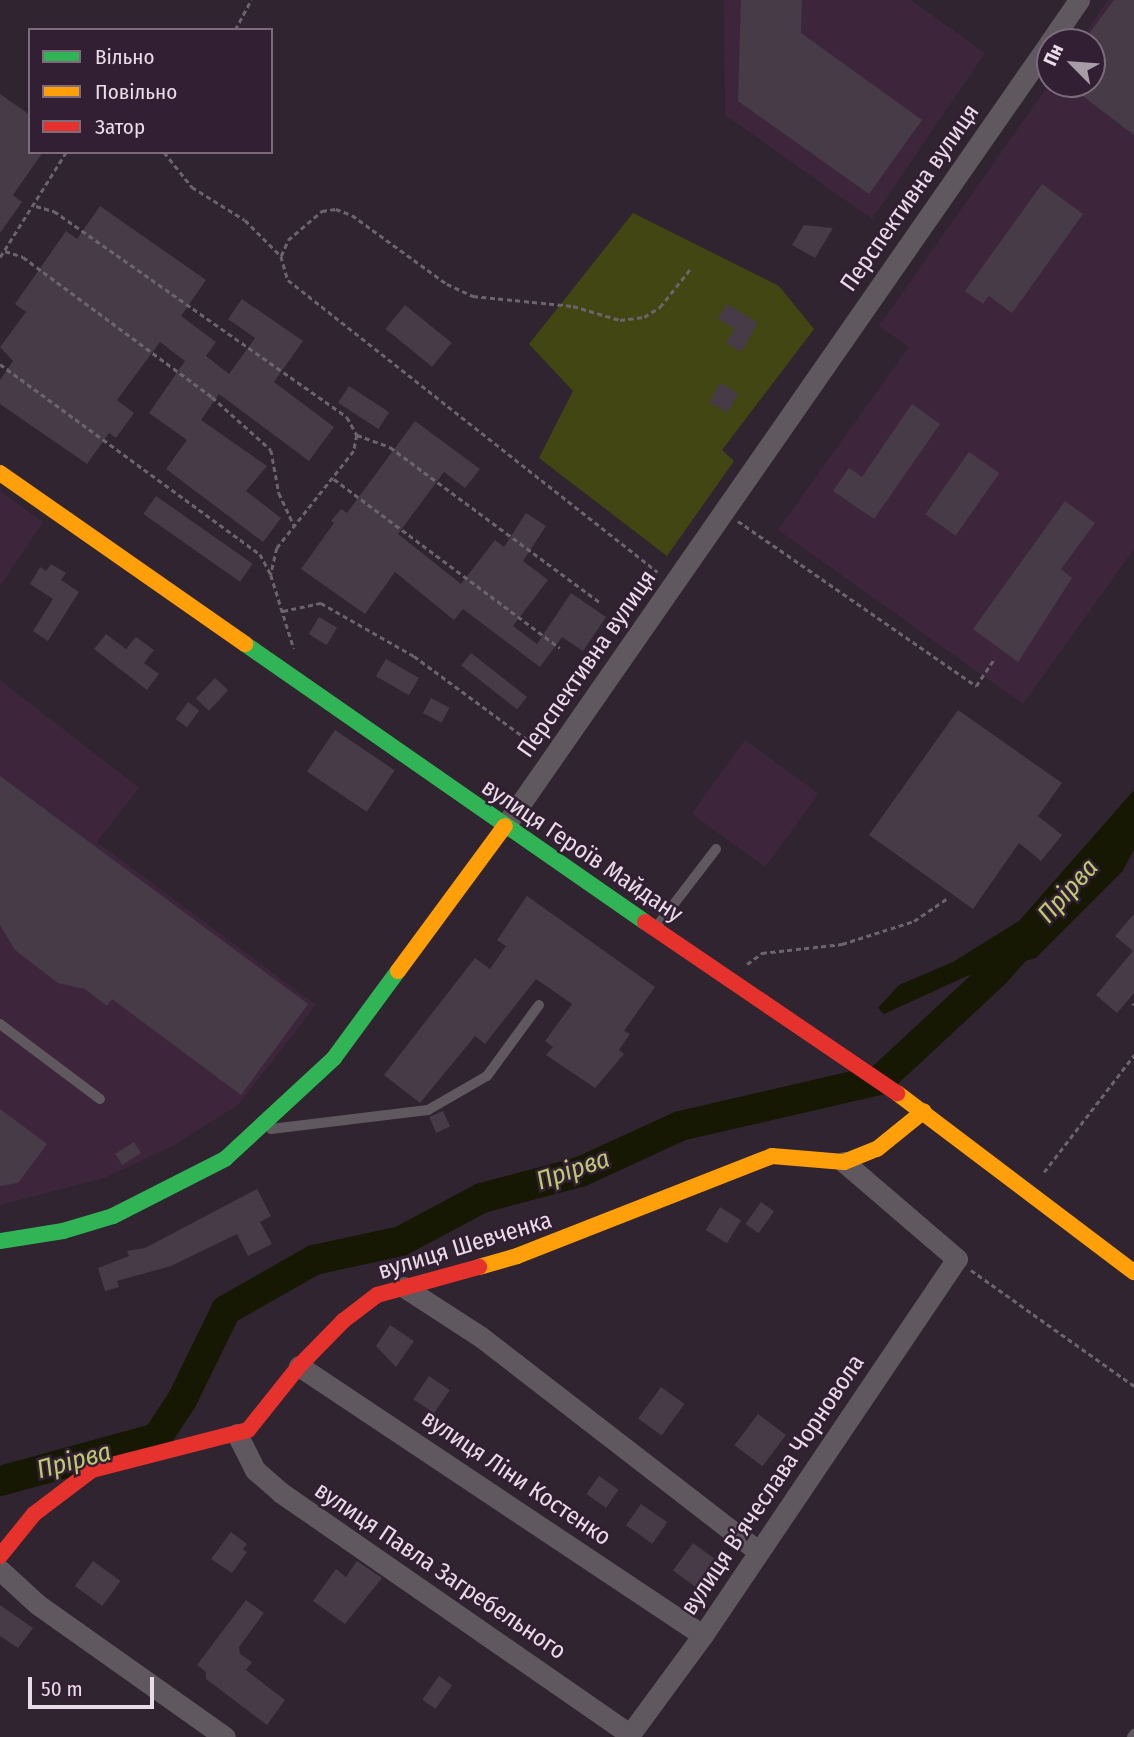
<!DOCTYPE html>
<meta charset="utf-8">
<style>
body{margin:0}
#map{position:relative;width:1134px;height:1737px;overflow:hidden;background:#2f242f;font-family:"Fira Sans Condensed",sans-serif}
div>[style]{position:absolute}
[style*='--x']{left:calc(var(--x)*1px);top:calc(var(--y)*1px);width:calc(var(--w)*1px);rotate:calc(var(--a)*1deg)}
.built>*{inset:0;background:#3d263c;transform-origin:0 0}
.green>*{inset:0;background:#424612}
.water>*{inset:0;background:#161804}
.river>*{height:30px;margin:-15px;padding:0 15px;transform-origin:15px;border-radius:15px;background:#161804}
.building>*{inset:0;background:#483b48;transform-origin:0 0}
.path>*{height:2.5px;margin-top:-1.25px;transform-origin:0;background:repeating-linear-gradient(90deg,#6b646a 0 5px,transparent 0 8.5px)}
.lane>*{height:10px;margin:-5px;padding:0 5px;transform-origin:5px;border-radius:5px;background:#5f585f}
.street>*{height:21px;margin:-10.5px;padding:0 10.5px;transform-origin:10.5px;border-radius:10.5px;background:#5f585f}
.fast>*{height:16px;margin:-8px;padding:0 8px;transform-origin:8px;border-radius:8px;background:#30b455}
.slow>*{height:16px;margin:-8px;padding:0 8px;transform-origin:8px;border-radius:8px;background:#ff9f0a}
.jam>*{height:16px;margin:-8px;padding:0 8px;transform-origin:8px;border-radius:8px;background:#e5322d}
span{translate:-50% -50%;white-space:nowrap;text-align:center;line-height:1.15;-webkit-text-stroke:5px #331f33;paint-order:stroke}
.street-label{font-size:24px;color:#e9dce8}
.water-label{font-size:26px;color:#bdca70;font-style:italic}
.legend{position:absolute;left:28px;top:28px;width:245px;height:126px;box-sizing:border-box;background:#331f33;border:2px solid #7c6b7b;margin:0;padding:9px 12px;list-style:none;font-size:21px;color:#e9dce8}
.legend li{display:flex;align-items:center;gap:14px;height:35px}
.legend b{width:35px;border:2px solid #7c6b7b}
.north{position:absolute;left:1036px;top:28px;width:70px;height:70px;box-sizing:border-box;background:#331f33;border:2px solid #7c6b7b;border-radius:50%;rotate:295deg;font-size:19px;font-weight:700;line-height:28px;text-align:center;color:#e9dce8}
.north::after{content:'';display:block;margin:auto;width:24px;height:32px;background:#a89ca7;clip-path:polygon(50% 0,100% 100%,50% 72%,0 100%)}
.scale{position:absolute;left:28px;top:1677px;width:126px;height:32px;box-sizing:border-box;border:4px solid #e9dce8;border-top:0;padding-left:9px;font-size:21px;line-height:24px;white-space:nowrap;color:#e9dce8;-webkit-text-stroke:5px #331f33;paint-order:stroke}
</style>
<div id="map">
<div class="built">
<div style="clip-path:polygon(724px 0,911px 0,985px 53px,872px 219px,725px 115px)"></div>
<div style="clip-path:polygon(1108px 0,1134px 0,1134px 549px,1023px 704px,778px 530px,909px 347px,879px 326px,1050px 83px,1092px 84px,1092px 42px,1079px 42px)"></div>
<div style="clip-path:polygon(0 491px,43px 522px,0 586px)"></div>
<div style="clip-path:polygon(0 680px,139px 788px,97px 842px,316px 1005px,239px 1104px,173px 1146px,104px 1178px,0 1205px)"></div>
<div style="left:745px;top:740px;width:91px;height:91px;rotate:36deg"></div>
</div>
<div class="green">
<div style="clip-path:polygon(633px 213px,779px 286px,814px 329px,722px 450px,734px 461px,667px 556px,539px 458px,573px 391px,529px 344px)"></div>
</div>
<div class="water">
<div style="clip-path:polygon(1134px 790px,1134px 850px,1122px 872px,1036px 958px,967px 976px,884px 1014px,878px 1008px,899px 985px,953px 962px,1019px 921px)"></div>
</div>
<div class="river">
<div style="--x:0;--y:1481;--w:163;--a:-15.3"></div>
<div style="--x:157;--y:1438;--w:45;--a:-56.7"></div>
<div style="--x:182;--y:1400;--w:100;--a:-63.9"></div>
<div style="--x:226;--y:1310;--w:101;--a:-29.6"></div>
<div style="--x:314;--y:1260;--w:89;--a:-12.3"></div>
<div style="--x:401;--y:1241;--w:92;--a:-28"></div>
<div style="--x:482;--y:1198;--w:101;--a:-14.9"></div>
<div style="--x:580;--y:1172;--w:110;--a:-24.7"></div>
<div style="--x:680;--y:1126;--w:205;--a:-13"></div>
<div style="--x:880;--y:1080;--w:157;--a:-42.9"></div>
<div style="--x:995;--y:973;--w:47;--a:-48.5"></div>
</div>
<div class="building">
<div style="clip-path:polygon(741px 0,802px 0,801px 33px,922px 120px,869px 194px,738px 101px)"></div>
<div style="clip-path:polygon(1114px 0,1134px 0,1134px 135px,1067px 84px,1092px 84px,1092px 42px,1083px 42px)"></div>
<div style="clip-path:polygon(0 94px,30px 115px,30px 152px,43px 152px,13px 195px,22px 202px,0 233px)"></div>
<div style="clip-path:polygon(1042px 184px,1083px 214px,1012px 313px,989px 296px,983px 304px,965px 291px)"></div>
<div style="clip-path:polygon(100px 206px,206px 280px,181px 316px,216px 342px,206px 356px,229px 374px,255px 338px,228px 319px,242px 299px,303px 341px,274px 382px,334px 427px,309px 461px,219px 394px,201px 420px,267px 466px,246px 491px,281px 518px,263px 542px,166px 469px,187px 440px,149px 413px,185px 361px,160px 342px,117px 400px,134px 413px,116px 438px,109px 433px,87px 464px,0 404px,0 380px,13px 361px,0 347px,26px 312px,15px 304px,66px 231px,77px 239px)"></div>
<div style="clip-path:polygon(804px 225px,833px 228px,815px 258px,792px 245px)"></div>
<div style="clip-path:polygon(727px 304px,758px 323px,741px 352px,726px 343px,735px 329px,718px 319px)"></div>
<div style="left:405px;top:305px;width:60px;height:31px;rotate:39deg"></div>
<div style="left:720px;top:383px;width:21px;height:22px;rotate:29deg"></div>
<div style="left:349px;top:386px;width:48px;height:20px;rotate:33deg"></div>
<div style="clip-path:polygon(912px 404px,940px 424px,874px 519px,833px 491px,849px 468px,862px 477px)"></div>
<div style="clip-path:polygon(415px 421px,480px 469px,465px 488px,444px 472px,398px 534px,461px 584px,495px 540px,504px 547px,526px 513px,546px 526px,523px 561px,548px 580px,513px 626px,537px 644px,571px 593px,606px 617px,583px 651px,562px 637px,540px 667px,463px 609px,454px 620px,395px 572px,365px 614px,301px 569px,334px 523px,331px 521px,341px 509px,347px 513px)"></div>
<div style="left:969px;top:452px;width:37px;height:76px;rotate:35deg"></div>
<div style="left:156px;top:496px;width:118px;height:22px;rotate:35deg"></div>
<div style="clip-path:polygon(1065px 501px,1095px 523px,1061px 569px,1072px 578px,1018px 662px,973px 629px)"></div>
<div style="clip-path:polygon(51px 564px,66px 573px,61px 580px,79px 592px,48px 641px,33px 631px,53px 599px,30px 584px,40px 567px,46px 571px)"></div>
<div style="left:319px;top:617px;width:21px;height:20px;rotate:31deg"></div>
<div style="clip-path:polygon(106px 634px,126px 649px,136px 637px,154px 650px,144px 663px,159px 674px,147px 690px,94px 649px)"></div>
<div style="left:471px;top:653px;width:71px;height:16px;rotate:38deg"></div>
<div style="left:386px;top:659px;width:38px;height:20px;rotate:30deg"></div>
<div style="left:215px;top:678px;width:18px;height:28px;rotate:43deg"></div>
<div style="left:431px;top:698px;width:21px;height:17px;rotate:28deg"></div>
<div style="left:188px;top:702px;width:14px;height:21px;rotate:36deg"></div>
<div style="clip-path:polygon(958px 710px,1062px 783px,1038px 816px,1062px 835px,1041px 861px,1019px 843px,973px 909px,869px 835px)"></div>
<div style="left:335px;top:730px;width:72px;height:50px;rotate:34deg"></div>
<div style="clip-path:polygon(0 776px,308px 1004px,241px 1095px,112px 999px,107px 1006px,85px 989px,58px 983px,15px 950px,0 925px)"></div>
<div style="clip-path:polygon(527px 896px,655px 987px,624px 1031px,630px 1034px,619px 1050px,624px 1054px,595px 1088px,546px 1055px,553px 1047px,545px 1041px,572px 1004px,536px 979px,485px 1044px,475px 1036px,420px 1103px,384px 1075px,475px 958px,490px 969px,506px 946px,497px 940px)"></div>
<div style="clip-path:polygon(1134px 914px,1134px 993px,1117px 1013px,1096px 995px,1133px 951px,1115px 936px)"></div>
<div style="clip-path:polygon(0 1109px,47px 1144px,18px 1183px,0 1186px)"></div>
<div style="left:443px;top:1111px;width:17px;height:15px;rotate:66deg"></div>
<div style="left:134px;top:1142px;width:13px;height:22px;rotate:58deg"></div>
<div style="clip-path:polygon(257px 1189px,271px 1216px,260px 1222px,272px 1244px,248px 1256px,237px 1234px,171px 1266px,117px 1281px,119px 1287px,105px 1291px,98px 1268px,129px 1256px,127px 1251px,145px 1248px)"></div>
<div style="left:761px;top:1202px;width:16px;height:27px;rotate:35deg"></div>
<div style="left:720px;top:1207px;width:25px;height:27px;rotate:32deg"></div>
<div style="clip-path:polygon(390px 1325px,414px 1341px,396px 1367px,376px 1346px)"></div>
<div style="left:429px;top:1376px;width:25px;height:28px;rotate:34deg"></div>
<div style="left:661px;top:1387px;width:29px;height:39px;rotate:36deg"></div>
<div style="left:758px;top:1414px;width:35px;height:39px;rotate:37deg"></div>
<div style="left:599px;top:1476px;width:24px;height:22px;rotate:35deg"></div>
<div style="left:641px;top:1504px;width:32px;height:26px;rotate:35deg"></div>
<div style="clip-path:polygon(231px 1532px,247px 1544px,243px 1549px,247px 1552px,232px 1573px,211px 1559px)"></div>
<div style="left:693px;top:1543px;width:31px;height:34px;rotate:36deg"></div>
<div style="left:93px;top:1561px;width:34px;height:31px;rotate:36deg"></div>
<div style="clip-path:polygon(357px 1561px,382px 1578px,345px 1624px,313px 1601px,336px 1569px,346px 1577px)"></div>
<div style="clip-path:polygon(246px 1600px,264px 1613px,239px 1647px,240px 1654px,252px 1662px,246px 1670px,285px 1700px,267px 1725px,206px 1679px,206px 1672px,197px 1665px)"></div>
<div style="clip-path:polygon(0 1605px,33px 1628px,18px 1648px,0 1636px)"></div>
<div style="left:439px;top:1676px;width:16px;height:29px;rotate:35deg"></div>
</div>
<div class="path">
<div style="--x:235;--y:30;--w:34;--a:-62"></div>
<div style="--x:164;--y:152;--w:45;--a:51.3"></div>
<div style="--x:192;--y:187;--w:62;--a:31.9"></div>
<div style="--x:245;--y:220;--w:51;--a:45"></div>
<div style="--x:281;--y:256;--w:25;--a:74"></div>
<div style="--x:288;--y:280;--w:471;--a:38.3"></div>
<div style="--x:36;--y:206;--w:19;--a:16"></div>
<div style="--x:54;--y:211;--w:358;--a:35.1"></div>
<div style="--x:347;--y:417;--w:21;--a:61"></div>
<div style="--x:357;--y:435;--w:16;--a:101"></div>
<div style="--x:354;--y:451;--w:124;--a:128.4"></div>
<div style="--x:277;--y:548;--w:28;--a:103"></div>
<div style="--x:271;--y:575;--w:77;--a:72.7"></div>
<div style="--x:5;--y:251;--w:19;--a:18"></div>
<div style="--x:23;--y:257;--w:235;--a:36.5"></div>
<div style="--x:212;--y:397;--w:79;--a:41.9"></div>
<div style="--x:271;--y:450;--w:44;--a:79.5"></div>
<div style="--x:279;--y:493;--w:35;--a:65"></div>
<div style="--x:281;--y:256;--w:17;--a:-66"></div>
<div style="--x:288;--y:240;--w:45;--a:-40.5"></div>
<div style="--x:322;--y:211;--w:14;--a:-8"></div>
<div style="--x:336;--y:209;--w:17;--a:21"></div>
<div style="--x:352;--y:215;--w:117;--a:36"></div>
<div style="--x:447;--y:284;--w:29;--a:25"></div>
<div style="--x:473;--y:296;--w:100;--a:5.7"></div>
<div style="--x:573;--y:306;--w:49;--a:16.6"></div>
<div style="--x:620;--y:320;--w:24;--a:-7"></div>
<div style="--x:644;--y:317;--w:19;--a:-32"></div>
<div style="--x:660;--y:307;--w:50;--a:-51.5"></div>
<div style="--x:0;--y:257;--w:124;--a:-57.8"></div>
<div style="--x:0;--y:364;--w:322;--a:36.2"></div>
<div style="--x:260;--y:554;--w:24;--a:62"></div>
<div style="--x:357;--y:435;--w:35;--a:20"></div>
<div style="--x:390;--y:447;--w:262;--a:36.5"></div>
<div style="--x:334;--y:479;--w:282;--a:36.8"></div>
<div style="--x:738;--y:521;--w:290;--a:34.7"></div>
<div style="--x:976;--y:686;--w:34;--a:-56"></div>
<div style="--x:283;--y:611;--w:39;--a:-12"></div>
<div style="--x:321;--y:603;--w:107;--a:29.7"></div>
<div style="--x:414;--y:656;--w:152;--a:36.4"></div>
<div style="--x:747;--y:964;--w:19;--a:-36"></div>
<div style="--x:762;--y:953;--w:81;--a:-6.4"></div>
<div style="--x:842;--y:944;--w:76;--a:-17.7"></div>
<div style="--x:914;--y:921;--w:42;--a:-34.4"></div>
<div style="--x:1133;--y:1003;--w:2;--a:63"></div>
<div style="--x:1044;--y:1172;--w:148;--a:-52.4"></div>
<div style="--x:971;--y:1270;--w:200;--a:35.4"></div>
</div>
<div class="lane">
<div style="--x:657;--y:926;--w:97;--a:-52.5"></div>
<div style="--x:0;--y:1024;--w:125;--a:36.9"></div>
<div style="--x:271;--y:1129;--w:158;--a:-6.9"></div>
<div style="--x:428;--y:1110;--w:68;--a:-30"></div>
<div style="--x:487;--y:1076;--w:88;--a:-53.8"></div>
<div style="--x:1132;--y:1737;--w:4;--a:-56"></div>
</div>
<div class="street">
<div style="--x:1050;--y:42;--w:51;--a:-55.4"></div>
<div style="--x:505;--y:826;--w:955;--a:-55.19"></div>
<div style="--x:404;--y:1287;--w:92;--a:33"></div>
<div style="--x:481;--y:1337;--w:351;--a:37.7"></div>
<div style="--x:299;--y:1366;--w:485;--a:33.7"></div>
<div style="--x:237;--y:1434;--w:40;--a:63.4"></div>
<div style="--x:255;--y:1470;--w:33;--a:41"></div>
<div style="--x:280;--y:1492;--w:426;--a:34.7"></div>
<div style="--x:0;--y:1570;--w:50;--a:42.6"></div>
<div style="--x:37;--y:1604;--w:230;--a:35.3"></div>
<div style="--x:628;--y:1737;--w:127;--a:-53.7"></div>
<div style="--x:703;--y:1635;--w:454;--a:-56"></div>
<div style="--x:957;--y:1259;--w:149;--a:-139.4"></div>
</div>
<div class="fast">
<div style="--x:245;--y:644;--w:487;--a:34.8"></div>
<div style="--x:0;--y:1241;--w:64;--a:-9"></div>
<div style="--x:63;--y:1231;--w:52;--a:-16.7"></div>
<div style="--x:113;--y:1216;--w:126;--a:-27"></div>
<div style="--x:225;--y:1159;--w:149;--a:-42.8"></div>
<div style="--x:334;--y:1058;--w:108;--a:-53.7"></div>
</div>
<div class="slow">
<div style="--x:0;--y:473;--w:299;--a:34.9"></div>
<div style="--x:398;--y:971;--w:180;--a:-53.6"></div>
<div style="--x:897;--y:1093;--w:297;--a:37.1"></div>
<div style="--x:479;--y:1267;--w:40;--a:-16"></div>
<div style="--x:517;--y:1256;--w:274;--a:-21.4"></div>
<div style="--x:772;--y:1156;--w:72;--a:4.8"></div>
<div style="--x:844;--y:1162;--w:35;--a:-22"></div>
<div style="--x:877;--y:1149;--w:60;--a:-39"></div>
</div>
<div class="jam">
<div style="--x:645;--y:922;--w:305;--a:34.2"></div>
<div style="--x:0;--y:1556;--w:54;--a:-51"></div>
<div style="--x:34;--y:1514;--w:73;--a:-37.2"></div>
<div style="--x:92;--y:1470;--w:161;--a:-14.4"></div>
<div style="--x:248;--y:1430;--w:82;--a:-51.4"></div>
<div style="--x:299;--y:1366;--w:63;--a:-45.6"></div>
<div style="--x:343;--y:1321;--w:43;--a:-37.4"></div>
<div style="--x:377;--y:1295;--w:106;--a:-15.4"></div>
</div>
<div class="street-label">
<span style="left:910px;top:198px;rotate:-55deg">Перспективна вулиця</span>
<span style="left:587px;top:664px;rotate:-55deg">Перспективна вулиця</span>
<span style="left:582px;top:851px;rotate:34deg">вулиця Героїв Майдану</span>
<span style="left:465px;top:1246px;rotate:-17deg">вулиця Шевченка</span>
<span style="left:516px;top:1478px;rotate:34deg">вулиця Ліни Костенко</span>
<span style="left:773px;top:1485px;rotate:-56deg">вулиця Вʼячеслава Чорновола</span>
<span style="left:440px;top:1571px;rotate:34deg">вулиця Павла Загребельного</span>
</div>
<div class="water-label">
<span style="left:1068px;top:891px;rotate:-48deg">Прірва</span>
<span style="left:573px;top:1170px;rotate:-19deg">Прірва</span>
<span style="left:74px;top:1461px;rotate:-15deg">Прірва</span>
</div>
<ul class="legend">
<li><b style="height:9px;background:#30b455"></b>Вільно</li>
<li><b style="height:9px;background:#ff9f0a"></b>Повільно</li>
<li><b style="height:9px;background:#e5322d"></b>Затор</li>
</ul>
<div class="north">Пн</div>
<div class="scale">50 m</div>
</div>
